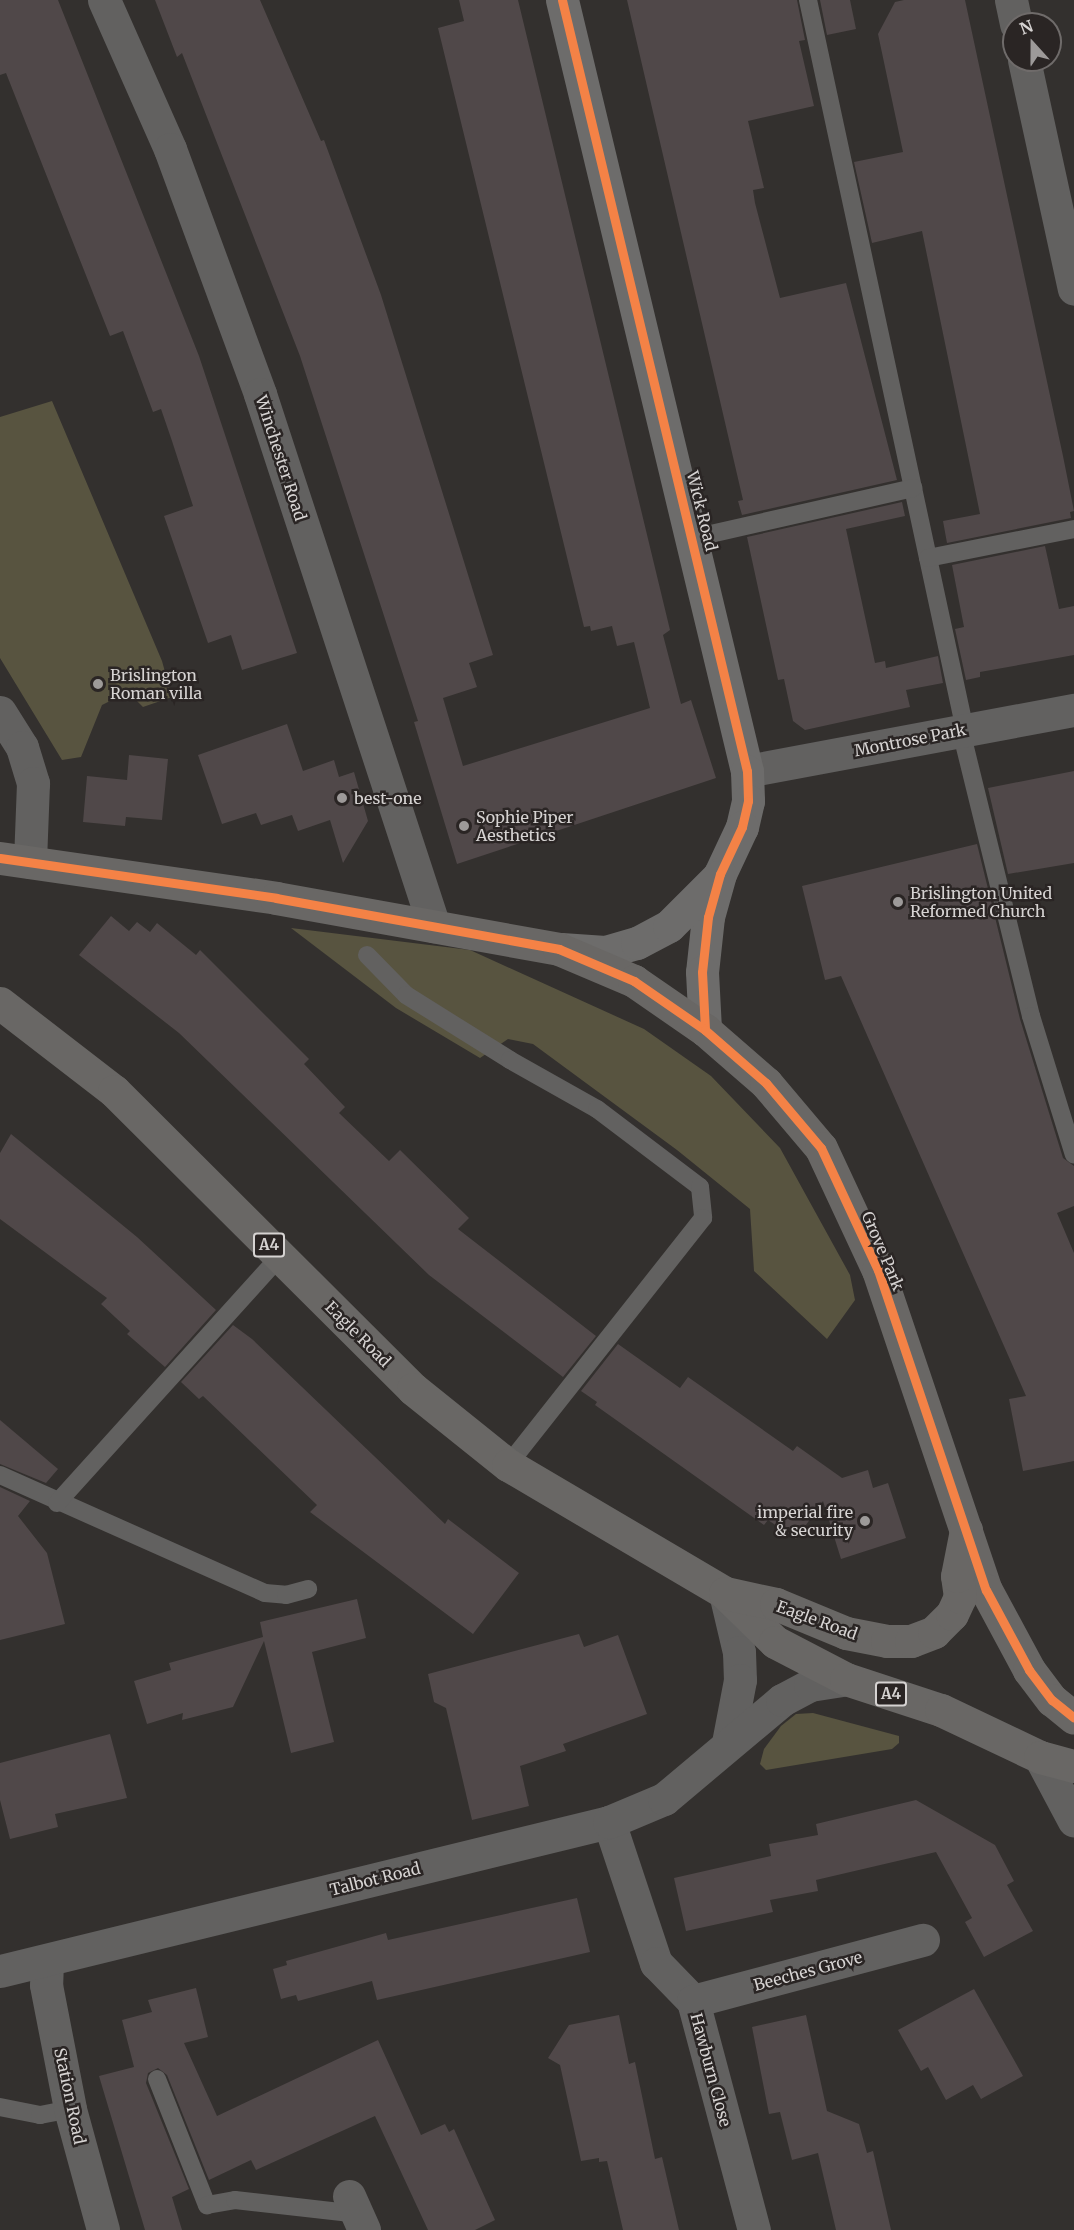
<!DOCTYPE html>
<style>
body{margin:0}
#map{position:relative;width:1074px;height:2230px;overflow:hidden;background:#33302e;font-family:Merriweather,serif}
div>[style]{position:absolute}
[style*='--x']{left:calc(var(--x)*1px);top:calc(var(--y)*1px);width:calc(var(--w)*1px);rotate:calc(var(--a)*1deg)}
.green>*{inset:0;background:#585440}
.building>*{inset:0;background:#504849}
.lane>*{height:18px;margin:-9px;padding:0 9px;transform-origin:9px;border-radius:9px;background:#626160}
.street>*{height:33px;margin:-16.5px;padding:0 16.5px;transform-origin:16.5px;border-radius:16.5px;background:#626160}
.secondary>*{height:33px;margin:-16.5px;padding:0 16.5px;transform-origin:16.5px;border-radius:16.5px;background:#6d6c6b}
.highway>*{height:33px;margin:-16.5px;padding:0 16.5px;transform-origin:16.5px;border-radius:16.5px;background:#696765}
.cycleway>*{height:9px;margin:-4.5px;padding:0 4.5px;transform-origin:4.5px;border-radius:4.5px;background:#f48246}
.dots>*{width:16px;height:16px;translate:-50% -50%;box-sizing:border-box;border:3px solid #2a2524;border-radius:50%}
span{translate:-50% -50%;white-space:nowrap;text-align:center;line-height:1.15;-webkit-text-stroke:5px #2a2524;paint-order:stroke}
.shield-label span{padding:2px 4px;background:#2a2524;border:2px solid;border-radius:4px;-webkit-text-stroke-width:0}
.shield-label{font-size:15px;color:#d6d3d2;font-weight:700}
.street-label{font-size:16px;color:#d6d3d2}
.poi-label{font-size:16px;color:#d6d3d2}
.left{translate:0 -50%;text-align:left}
.right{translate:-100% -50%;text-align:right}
.north{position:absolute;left:1002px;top:12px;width:60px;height:60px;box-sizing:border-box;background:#2a2524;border:2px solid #6f6b6a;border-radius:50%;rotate:339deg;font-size:16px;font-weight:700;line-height:24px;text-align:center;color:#d6d3d2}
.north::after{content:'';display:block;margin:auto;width:21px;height:27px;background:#9d9a99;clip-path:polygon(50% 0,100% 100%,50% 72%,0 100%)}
</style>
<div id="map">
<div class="green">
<div style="clip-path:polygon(52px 401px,162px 661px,172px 697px,143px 707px,128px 692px,102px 705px,81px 757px,62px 760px,0 658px,0 417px)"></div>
<div style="clip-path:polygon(291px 928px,470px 950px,644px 1029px,711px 1076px,780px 1148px,850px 1275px,855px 1300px,827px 1339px,754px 1271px,750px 1209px,677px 1150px,533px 1044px,508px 1039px,480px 1058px,396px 1008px)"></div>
<div style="clip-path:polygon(813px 1713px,899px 1736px,899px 1743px,892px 1749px,766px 1770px,760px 1764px,764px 1749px,781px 1726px,796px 1714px)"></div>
</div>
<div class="building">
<div style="clip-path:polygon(0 0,58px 0,199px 356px,297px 653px,242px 670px,231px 635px,208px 643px,164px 516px,193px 506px,172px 441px,161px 409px,153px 412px,123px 331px,110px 336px,6px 73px,0 75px)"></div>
<div style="clip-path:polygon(155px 0,260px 0,321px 141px,324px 140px,381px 295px,493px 655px,469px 663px,477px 687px,443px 698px,463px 766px,650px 708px,634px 642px,617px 646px,612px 626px,591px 631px,590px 626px,584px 627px,438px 28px,464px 21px,459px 0,518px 0,670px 630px,663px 635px,681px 704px,691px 700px,716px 778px,457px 864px,414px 722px,418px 721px,300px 356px,182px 53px,177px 57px)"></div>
<div style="clip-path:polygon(627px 0,797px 0,805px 40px,799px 41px,814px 106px,748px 121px,764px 188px,753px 190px,755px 203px,780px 298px,846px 283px,897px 480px,742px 515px,738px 501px,743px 500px)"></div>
<div style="clip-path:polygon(820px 0,850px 0,856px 29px,827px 35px)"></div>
<div style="clip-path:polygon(904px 0,965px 0,1063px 456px,1074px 511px,1070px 512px,1071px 518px,947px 543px,943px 521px,980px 514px,922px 231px,872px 243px,854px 162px,903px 152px,878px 34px,895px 2px)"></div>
<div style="clip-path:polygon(902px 502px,905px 516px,846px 529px,875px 663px,885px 661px,886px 668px,938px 656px,943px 683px,906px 690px,910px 707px,805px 730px,793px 721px,784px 679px,778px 680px,747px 537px)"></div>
<div style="clip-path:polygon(1045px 546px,1059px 609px,1074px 606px,1074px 655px,980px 672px,980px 677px,966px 680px,955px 629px,964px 627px,952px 565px)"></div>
<div style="clip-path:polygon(287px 724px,303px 771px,334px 760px,339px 777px,354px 772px,368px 821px,343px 863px,330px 820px,298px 831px,292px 815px,261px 825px,256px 813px,222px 824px,198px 755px)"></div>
<div style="clip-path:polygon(129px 755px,168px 759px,162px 820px,126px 817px,125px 826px,83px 822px,87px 776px,127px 780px)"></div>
<div style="clip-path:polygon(1074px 771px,1074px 863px,1008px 874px,988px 788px)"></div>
<div style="clip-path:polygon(977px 844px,1020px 1019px,1063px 1158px,1074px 1166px,1074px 1206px,1057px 1213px,1074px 1253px,1074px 1461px,1023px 1471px,1009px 1399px,1026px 1396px,841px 976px,825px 980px,802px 886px)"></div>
<div style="clip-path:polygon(111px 916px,129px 931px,137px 922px,150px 932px,157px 923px,196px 955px,200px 950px,309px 1059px,304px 1064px,345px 1107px,339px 1113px,389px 1161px,400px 1150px,469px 1218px,458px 1229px,596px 1336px,563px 1377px,429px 1275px,179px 1033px,79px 955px)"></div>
<div style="clip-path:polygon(11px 1134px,137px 1237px,216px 1310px,165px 1367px,127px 1334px,130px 1331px,101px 1304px,107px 1298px,0 1219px,0 1153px)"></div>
<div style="clip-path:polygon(233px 1325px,252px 1339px,445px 1524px,448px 1519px,519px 1573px,473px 1634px,310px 1512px,317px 1505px,203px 1396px,199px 1399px,181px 1382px)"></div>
<div style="clip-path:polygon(618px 1344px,680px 1388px,688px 1377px,793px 1451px,797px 1446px,842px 1478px,868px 1470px,873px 1488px,888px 1483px,906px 1538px,841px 1559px,823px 1501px,796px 1539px,768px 1520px,764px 1525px,595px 1405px,597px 1402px,581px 1391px)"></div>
<div style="clip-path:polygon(0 1420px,58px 1469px,46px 1483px,0 1464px)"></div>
<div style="clip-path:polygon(0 1487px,30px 1501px,18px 1516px,47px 1553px,65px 1624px,0 1640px)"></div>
<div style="clip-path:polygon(357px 1599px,366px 1638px,312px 1652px,334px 1742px,291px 1753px,264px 1641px,233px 1707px,182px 1720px,183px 1713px,147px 1724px,134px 1681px,171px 1670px,169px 1663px,263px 1637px,260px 1622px)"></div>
<div style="clip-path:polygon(579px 1634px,584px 1647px,618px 1635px,647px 1714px,563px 1744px,566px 1751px,520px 1766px,529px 1806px,472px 1820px,446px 1708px,434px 1702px,428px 1674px)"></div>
<div style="clip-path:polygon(110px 1734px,127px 1798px,55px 1814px,58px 1827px,10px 1839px,0 1800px,0 1763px)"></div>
<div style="clip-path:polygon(916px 1800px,995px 1845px,1014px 1881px,1007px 1885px,1033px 1931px,984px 1957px,965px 1922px,972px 1918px,936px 1852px,816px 1880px,818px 1891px,770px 1900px,773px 1912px,686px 1931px,674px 1878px,771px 1856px,769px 1844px,818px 1835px,816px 1824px)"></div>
<div style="clip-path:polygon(577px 1898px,590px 1952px,377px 2000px,372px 1981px,298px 2001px,296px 1995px,281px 1999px,273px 1969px,287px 1965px,286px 1961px,386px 1933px,388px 1940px)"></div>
<div style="clip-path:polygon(196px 1988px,208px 2037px,184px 2043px,217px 2116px,378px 2040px,421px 2135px,445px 2124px,449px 2132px,454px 2129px,495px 2220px,475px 2230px,428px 2230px,375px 2116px,256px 2170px,251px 2160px,209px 2180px,167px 2075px,158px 2068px,148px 2073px,146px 2083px,189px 2189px,172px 2197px,182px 2230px,145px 2230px,99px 2076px,134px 2067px,122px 2020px,152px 2012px,148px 2000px)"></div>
<div style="clip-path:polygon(974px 1989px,1023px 2076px,981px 2099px,973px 2085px,946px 2100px,928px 2067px,921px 2071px,898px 2030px)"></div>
<div style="clip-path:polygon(619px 2015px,629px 2064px,635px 2062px,655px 2159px,662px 2157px,679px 2230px,623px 2230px,607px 2161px,599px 2162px,599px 2158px,581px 2161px,560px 2065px,548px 2058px,569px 2025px)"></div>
<div style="clip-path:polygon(806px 2015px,827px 2111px,859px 2124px,867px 2153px,873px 2151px,891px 2230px,836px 2230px,818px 2153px,792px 2160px,780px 2112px,769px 2114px,752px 2027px)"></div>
</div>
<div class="lane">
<div style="--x:808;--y:0;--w:747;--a:77.86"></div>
<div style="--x:693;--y:538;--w:226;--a:-12.8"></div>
<div style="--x:928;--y:558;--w:149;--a:-11.2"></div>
<div style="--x:961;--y:731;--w:293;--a:76.2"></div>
<div style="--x:1031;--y:1016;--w:145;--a:72.8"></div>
<div style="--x:367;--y:955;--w:56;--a:45.7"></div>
<div style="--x:406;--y:995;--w:123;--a:32"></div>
<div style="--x:510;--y:1060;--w:100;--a:29.4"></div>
<div style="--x:597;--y:1109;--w:129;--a:37.1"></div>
<div style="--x:700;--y:1187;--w:31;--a:84"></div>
<div style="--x:703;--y:1218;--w:315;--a:128.3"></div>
<div style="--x:0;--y:1475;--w:290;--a:24"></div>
<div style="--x:265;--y:1593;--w:21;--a:5"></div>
<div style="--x:286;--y:1595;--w:23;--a:-15"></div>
<div style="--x:57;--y:1503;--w:333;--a:-47.9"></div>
<div style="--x:157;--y:2079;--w:136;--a:68.4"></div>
<div style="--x:207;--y:2205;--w:28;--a:-10"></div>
<div style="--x:235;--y:2200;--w:123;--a:6.5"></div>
<div style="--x:0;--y:2107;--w:41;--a:11.3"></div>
<div style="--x:40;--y:2115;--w:31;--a:-11"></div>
</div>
<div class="street">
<div style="--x:104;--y:0;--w:163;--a:66.1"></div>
<div style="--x:170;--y:149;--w:261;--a:69.8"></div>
<div style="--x:260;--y:394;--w:560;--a:71.89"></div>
<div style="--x:1011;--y:0;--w:25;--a:78"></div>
<div style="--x:1024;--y:60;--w:234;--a:77.7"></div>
<div style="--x:0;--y:712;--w:41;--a:57.8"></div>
<div style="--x:22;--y:747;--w:38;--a:73"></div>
<div style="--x:33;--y:783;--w:79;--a:92.2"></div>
<div style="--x:747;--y:771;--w:333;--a:-10.6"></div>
<div style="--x:725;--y:1593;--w:61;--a:76.7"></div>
<div style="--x:739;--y:1652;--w:28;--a:88"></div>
<div style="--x:740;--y:1680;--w:64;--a:100.8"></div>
<div style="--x:1040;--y:1757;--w:72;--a:62"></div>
<div style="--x:609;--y:1822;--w:149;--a:71.6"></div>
<div style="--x:656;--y:1963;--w:53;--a:45.8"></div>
<div style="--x:693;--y:2001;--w:237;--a:75.1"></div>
<div style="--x:47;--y:1961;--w:24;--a:92"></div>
<div style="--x:46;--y:1985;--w:126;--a:79"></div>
<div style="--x:70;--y:2109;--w:125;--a:74.7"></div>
<div style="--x:0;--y:1971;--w:627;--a:-13.75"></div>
<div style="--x:609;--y:1822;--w:60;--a:-22.7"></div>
<div style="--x:664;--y:1799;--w:154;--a:-40"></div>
<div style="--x:782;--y:1700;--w:32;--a:-28"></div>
<div style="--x:810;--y:1685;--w:36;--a:-9"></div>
<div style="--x:693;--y:2001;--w:238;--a:-14.9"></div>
<div style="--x:349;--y:2196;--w:37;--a:66"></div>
</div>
<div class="secondary">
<div style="--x:562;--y:0;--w:793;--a:76.51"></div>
<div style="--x:747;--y:771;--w:30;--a:88"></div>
<div style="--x:748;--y:801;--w:27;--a:103"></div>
<div style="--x:742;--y:827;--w:52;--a:115.1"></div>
<div style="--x:720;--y:874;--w:45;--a:105.6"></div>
<div style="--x:708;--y:917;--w:55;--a:96.2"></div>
<div style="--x:702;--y:972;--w:58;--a:87"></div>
<div style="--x:561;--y:949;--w:44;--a:3.9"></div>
<div style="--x:605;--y:952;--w:33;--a:-16"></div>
<div style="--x:637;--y:943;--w:36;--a:-28"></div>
<div style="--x:669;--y:926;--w:69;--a:-45"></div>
</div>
<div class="highway">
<div style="--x:0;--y:858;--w:279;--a:8.2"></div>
<div style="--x:276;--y:898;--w:288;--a:10.2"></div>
<div style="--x:559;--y:949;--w:82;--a:23.1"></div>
<div style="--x:634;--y:981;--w:86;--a:34.6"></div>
<div style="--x:705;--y:1030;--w:81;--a:41"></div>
<div style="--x:766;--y:1083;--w:85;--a:49.8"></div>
<div style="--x:821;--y:1148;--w:135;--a:65"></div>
<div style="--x:878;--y:1270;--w:338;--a:71.4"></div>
<div style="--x:986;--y:1590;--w:91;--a:61.7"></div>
<div style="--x:1029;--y:1670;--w:38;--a:53"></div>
<div style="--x:1052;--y:1700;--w:28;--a:39"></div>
<div style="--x:0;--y:1003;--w:144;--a:37.7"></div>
<div style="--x:114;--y:1091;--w:422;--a:44.9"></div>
<div style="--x:413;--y:1389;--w:122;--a:38.7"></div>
<div style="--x:508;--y:1465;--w:252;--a:30.5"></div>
<div style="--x:725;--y:1593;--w:70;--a:44.4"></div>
<div style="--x:775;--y:1642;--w:80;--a:27.5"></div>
<div style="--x:846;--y:1679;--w:100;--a:18.1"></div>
<div style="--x:941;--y:1710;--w:110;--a:25.4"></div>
<div style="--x:1040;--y:1757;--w:35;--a:15"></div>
<div style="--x:725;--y:1593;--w:52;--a:12.2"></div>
<div style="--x:776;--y:1604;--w:76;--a:22.5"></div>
<div style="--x:846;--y:1633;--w:42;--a:11"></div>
<div style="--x:887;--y:1641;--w:24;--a:0"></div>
<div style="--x:911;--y:1641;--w:25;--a:-21"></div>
<div style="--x:934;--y:1632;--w:25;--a:-45"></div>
<div style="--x:952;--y:1614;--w:19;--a:-65"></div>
<div style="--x:960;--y:1597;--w:21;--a:-98"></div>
<div style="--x:957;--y:1576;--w:47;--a:-78.9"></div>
</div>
<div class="cycleway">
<div style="--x:562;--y:0;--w:793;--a:76.51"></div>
<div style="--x:747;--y:771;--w:30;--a:88"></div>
<div style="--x:748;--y:801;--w:27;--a:103"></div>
<div style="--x:742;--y:827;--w:52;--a:115.1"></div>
<div style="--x:720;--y:874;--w:45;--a:105.6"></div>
<div style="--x:708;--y:917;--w:55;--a:96.2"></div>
<div style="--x:702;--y:972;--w:58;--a:87"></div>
<div style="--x:0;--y:858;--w:279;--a:8.2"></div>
<div style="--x:276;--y:898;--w:288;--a:10.2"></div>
<div style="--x:559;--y:949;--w:82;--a:23.1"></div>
<div style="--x:634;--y:981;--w:86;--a:34.6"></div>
<div style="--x:705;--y:1030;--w:81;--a:41"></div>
<div style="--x:766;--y:1083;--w:85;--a:49.8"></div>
<div style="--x:821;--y:1148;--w:135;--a:65"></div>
<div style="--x:878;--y:1270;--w:338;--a:71.4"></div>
<div style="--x:986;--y:1590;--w:91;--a:61.7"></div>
<div style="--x:1029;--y:1670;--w:38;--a:53"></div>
<div style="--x:1052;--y:1700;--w:28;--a:39"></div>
</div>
<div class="dots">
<div style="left:98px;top:684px;background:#9d9a99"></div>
<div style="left:342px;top:798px;background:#9d9a99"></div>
<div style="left:464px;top:826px;background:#9d9a99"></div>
<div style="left:898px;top:902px;background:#9d9a99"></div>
<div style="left:865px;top:1521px;background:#9d9a99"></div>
</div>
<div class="shield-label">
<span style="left:269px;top:1245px">A4</span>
<span style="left:891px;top:1694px">A4</span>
</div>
<div class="street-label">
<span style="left:281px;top:458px;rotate:72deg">Winchester Road</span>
<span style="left:702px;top:511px;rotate:76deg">Wick Road</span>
<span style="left:910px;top:740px;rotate:-11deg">Montrose Park</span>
<span style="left:883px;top:1251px;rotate:67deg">Grove Park</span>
<span style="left:358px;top:1334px;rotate:45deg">Eagle Road</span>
<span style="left:817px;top:1620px;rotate:20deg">Eagle Road</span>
<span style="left:375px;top:1879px;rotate:-14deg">Talbot Road</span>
<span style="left:808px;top:1971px;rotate:-15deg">Beeches Grove</span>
<span style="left:711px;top:2070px;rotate:75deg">Hawburn Close</span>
<span style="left:70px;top:2096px;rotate:78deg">Station Road</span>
</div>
<div class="poi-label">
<span class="left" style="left:110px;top:684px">Brislington<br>Roman villa</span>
<span class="left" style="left:354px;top:798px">best-one</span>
<span class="left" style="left:476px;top:826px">Sophie Piper<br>Aesthetics</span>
<span class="left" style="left:910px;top:902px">Brislington United<br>Reformed Church</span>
<span class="right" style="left:853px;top:1521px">imperial fire<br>&amp; security</span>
</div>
<div class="north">N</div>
</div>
